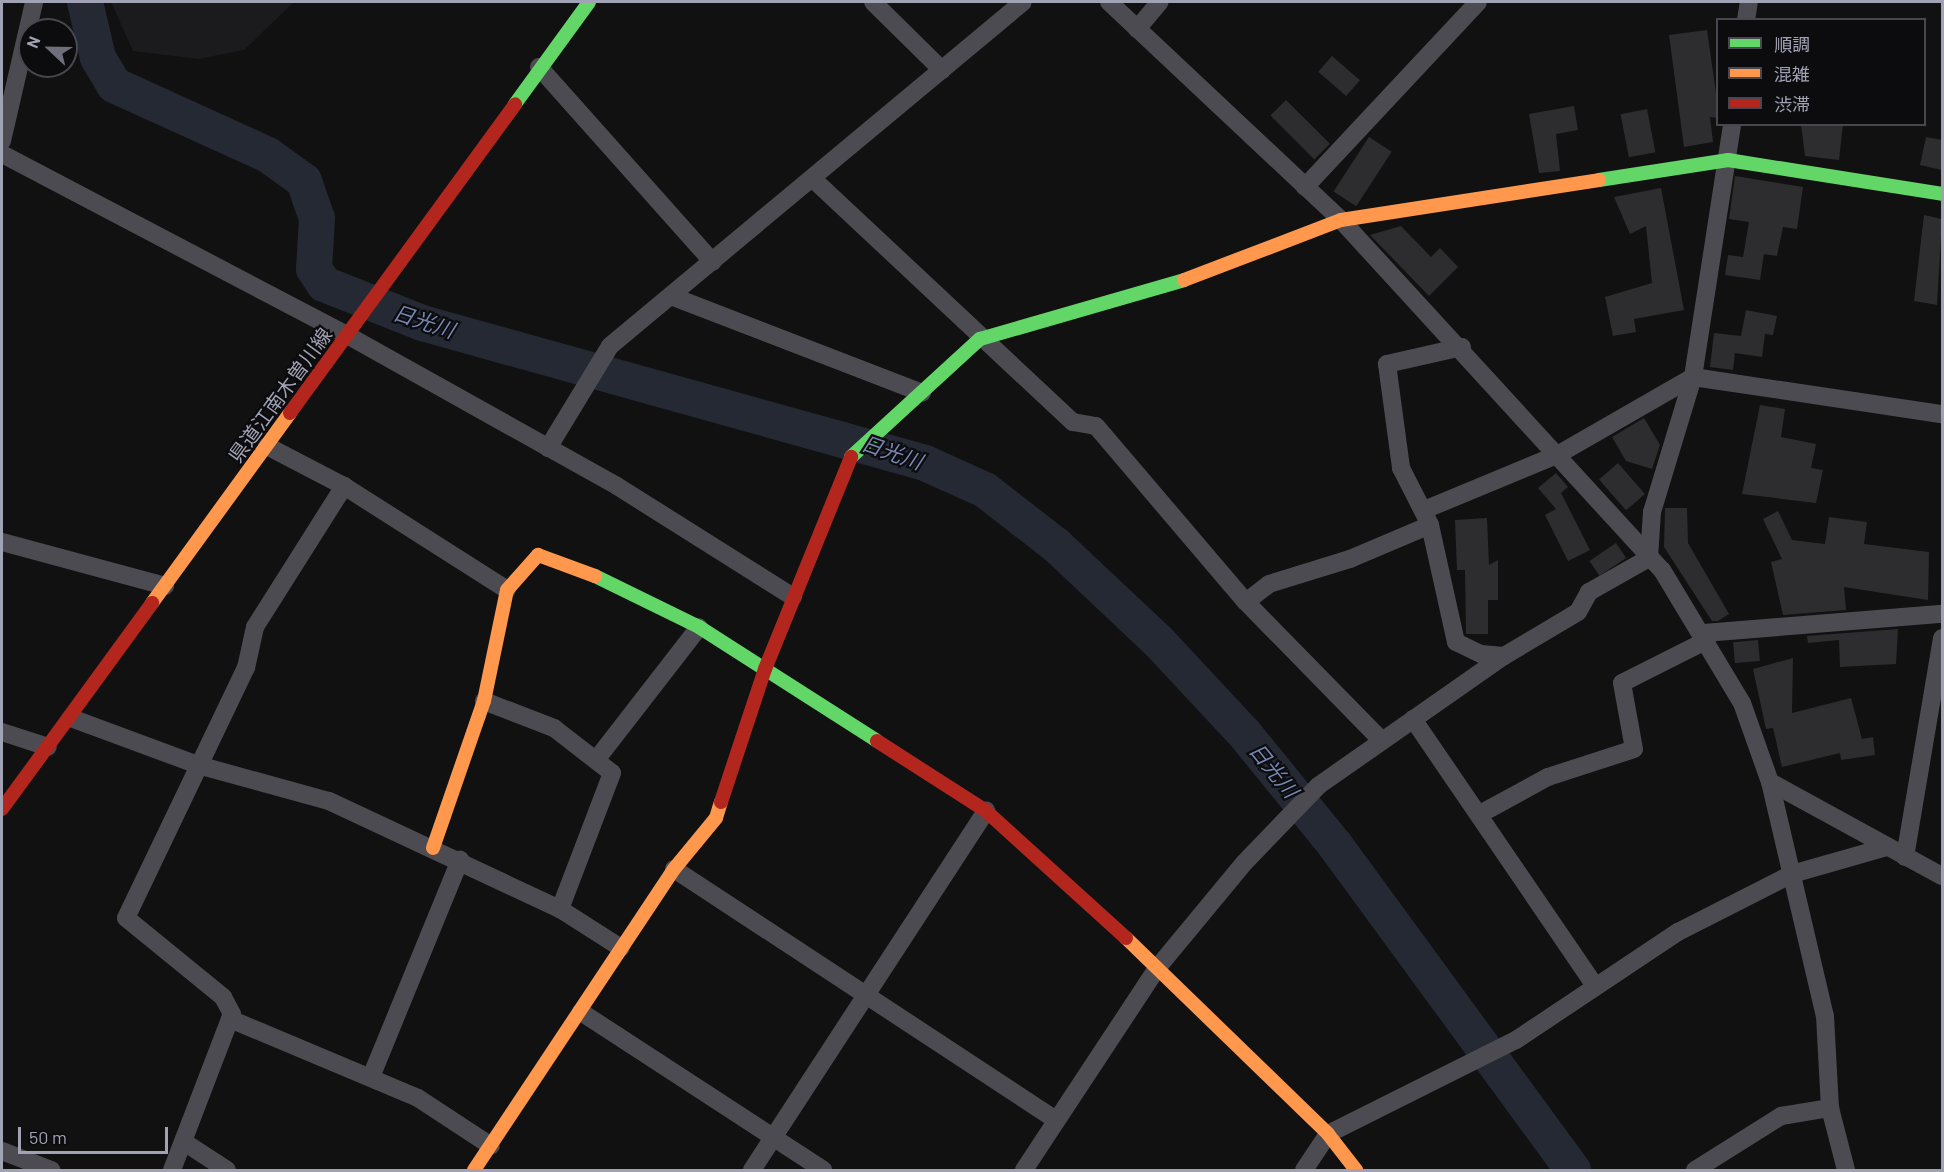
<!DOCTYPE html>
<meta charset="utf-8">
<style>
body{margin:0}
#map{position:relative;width:1944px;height:1172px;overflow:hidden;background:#111;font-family:Barlow,"Noto Sans JP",sans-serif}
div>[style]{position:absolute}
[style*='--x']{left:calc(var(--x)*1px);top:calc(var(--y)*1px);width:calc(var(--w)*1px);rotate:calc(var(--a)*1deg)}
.built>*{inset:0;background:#1b1b1d}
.river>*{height:36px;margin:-18px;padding:0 18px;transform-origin:18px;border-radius:18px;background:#242933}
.building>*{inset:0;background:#2d2d2f;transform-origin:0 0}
.street>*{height:18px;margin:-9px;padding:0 9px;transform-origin:9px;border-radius:9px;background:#4b4b51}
.fast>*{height:14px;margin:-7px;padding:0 7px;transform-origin:7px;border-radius:7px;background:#63d668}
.slow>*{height:14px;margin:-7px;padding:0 7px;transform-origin:7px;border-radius:7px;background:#ff974d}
.jam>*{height:14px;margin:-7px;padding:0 7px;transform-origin:7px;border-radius:7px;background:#b3261e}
span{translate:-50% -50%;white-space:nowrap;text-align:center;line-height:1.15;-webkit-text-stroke:4.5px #0c0b0d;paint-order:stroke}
.street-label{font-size:20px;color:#a1a2b4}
.water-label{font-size:21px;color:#7486b2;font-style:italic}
.frame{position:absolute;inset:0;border:3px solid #a1a2b4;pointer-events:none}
.legend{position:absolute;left:1716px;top:18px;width:210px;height:108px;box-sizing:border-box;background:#0c0b0d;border:2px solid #484750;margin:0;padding:8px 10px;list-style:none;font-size:18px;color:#a1a2b4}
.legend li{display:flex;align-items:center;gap:12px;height:30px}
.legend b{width:30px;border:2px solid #484750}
.north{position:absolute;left:18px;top:18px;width:60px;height:60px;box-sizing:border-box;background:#0c0b0d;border:2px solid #484750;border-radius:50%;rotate:292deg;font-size:16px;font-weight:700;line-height:24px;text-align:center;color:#a1a2b4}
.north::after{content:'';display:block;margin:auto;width:21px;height:27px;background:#6f6f7b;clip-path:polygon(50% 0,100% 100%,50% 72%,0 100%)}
.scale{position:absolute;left:18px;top:1127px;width:150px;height:27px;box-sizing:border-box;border:3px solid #a1a2b4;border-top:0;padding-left:8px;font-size:18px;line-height:21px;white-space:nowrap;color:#a1a2b4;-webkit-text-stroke:4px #0c0b0d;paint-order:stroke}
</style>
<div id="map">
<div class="built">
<div style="clip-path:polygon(111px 2px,294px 2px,244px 50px,198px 59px,133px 51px)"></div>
</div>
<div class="river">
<div style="--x:85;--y:2;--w:57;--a:76.9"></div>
<div style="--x:98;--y:58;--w:31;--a:59"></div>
<div style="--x:114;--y:85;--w:169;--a:24.4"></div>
<div style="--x:268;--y:155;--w:44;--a:35.8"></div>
<div style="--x:304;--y:181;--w:39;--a:71"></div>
<div style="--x:317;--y:218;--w:51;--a:93.4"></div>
<div style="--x:314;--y:269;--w:18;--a:56"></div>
<div style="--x:324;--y:284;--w:105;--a:21.7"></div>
<div style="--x:422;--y:323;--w:522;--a:15.55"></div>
<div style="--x:925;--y:463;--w:66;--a:24.2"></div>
<div style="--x:985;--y:490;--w:90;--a:37.8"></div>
<div style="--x:1056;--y:545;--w:141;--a:43.3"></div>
<div style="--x:1159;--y:642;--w:125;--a:47"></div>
<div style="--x:1244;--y:733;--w:144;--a:50.9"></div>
<div style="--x:1335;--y:845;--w:403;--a:53.8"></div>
</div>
<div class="building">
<div style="clip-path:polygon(1707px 30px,1718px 107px,1718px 118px,1710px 117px,1713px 142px,1684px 147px,1669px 35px)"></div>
<div style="left:1332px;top:56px;width:37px;height:21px;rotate:41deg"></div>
<div style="left:1286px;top:100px;width:62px;height:22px;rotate:45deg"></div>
<div style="clip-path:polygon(1574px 106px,1578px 130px,1556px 134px,1560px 171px,1539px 173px,1529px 114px)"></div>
<div style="left:1647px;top:109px;width:44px;height:27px;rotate:79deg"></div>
<div style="clip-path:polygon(1801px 124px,1843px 124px,1839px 160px,1805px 156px)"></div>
<div style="left:1369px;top:137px;width:27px;height:65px;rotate:33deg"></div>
<div style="clip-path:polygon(1926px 137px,1942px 140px,1942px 170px,1920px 165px)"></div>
<div style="clip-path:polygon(1735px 176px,1803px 187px,1797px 229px,1783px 227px,1777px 256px,1764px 254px,1760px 280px,1725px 275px,1728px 255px,1743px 257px,1749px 222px,1729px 219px)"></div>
<div style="clip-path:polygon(1661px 188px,1684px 310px,1634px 319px,1636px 332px,1613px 336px,1605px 297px,1652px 283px,1646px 226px,1630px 234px,1614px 197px)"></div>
<div style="clip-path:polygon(1924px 215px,1942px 219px,1937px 305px,1914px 301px)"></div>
<div style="clip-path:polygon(1401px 226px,1431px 257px,1440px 248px,1458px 267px,1429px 296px,1370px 235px)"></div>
<div style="clip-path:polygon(1746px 310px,1777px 316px,1773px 335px,1765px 334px,1762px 357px,1735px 353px,1733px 370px,1710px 367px,1714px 333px,1741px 336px)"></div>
<div style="clip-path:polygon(1760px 405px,1785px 409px,1781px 437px,1816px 444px,1811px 468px,1823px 470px,1816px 503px,1742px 494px)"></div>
<div style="clip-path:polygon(1644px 418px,1660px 445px,1652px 469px,1626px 461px,1612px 437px)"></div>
<div style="left:1618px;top:463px;width:41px;height:25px;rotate:49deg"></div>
<div style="clip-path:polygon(1556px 473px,1568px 487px,1561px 493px,1590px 550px,1568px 561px,1545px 515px,1556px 509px,1538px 488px)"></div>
<div style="clip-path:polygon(1665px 508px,1687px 508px,1688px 543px,1729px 614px,1718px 621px,1712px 621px,1664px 547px)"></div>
<div style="clip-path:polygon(1778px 511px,1792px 540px,1825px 544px,1829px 517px,1867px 522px,1864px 544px,1929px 552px,1928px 600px,1844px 587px,1846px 610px,1783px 615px,1771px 562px,1782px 559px,1763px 519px)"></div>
<div style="clip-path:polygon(1487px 518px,1489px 565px,1498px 560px,1498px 600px,1488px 600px,1488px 634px,1466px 634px,1465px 570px,1457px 570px,1455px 520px)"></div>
<div style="left:1616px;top:543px;width:18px;height:32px;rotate:56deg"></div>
<div style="clip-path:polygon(1898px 629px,1896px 664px,1840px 667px,1839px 640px,1808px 643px,1807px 636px)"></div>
<div style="left:1758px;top:640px;width:21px;height:25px;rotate:85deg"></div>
<div style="clip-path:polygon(1793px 658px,1792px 713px,1851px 698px,1862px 739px,1873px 737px,1875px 755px,1841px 760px,1840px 753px,1782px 767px,1773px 728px,1766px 729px,1753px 669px)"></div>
</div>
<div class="street">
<div style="--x:873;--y:2;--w:97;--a:44.6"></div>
<div style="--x:1109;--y:2;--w:318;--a:43.2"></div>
<div style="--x:1341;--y:220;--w:475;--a:47.5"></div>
<div style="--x:1662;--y:570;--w:155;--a:59"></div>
<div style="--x:1742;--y:703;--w:84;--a:70.5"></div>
<div style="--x:1770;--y:782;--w:196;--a:28.7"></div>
<div style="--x:1746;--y:20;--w:18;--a:-81"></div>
<div style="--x:1137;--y:29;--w:35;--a:-50"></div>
<div style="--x:539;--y:67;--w:261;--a:48.3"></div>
<div style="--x:2;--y:141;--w:143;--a:-77"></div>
<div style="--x:2;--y:154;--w:390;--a:27.7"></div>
<div style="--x:347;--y:335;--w:309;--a:29.2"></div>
<div style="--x:617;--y:486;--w:208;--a:32.2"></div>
<div style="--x:813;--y:179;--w:356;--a:43.1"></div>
<div style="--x:1073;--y:422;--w:23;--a:10"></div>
<div style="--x:1096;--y:426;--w:231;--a:49.6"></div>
<div style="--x:1246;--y:602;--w:194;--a:45.6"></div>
<div style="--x:1305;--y:187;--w:253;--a:-46.9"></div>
<div style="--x:671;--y:296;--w:269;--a:21.1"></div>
<div style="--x:1462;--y:347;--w:77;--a:167.2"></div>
<div style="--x:1387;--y:364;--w:105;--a:82.3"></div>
<div style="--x:1401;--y:468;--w:64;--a:63"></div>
<div style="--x:1430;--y:525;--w:120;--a:77.5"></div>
<div style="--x:1456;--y:642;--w:28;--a:26"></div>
<div style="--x:1481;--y:654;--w:23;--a:5"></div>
<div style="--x:1504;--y:656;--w:86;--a:-30.7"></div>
<div style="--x:1578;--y:612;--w:23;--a:-61"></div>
<div style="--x:1589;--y:592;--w:69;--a:-29.5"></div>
<div style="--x:1649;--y:558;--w:46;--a:-86.3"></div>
<div style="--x:1652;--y:512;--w:141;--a:-73.1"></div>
<div style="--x:1693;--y:377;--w:256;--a:-81.2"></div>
<div style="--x:267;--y:446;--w:87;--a:27.5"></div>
<div style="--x:344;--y:486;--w:193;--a:32.5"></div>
<div style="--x:548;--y:448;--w:119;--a:-58.7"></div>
<div style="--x:610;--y:346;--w:537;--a:-39.79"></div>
<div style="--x:1424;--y:510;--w:146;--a:-22.5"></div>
<div style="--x:1559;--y:454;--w:155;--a:-29.9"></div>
<div style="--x:1693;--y:377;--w:252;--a:8.5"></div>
<div style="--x:2;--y:542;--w:169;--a:15.1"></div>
<div style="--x:1246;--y:602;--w:29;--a:-38"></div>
<div style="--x:1269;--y:584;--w:85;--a:-17.2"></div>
<div style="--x:1350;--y:559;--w:87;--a:-23"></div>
<div style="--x:1704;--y:633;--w:239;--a:-4.6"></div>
<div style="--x:484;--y:701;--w:75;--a:21.1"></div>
<div style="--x:554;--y:728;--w:73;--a:37.8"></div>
<div style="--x:612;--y:773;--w:146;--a:110.9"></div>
<div style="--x:71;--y:718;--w:135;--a:20.3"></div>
<div style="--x:198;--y:765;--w:136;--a:15.4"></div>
<div style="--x:329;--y:801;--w:255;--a:25.1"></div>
<div style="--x:560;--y:909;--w:72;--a:32.6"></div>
<div style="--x:1413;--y:719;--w:323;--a:55.7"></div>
<div style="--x:2;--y:732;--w:48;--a:18.1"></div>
<div style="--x:596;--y:760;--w:168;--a:-52.2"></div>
<div style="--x:1770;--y:782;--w:240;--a:76.8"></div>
<div style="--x:1825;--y:1016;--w:92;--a:86.9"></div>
<div style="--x:1830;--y:1108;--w:64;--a:75.5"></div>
<div style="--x:1480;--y:814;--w:77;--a:-28.6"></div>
<div style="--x:1548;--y:777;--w:90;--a:-18"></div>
<div style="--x:1634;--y:749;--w:67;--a:-100.3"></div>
<div style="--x:1622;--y:683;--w:95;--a:-26.8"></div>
<div style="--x:1905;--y:857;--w:222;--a:-80.4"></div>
<div style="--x:674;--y:869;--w:457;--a:33.3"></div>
<div style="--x:581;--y:1012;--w:289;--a:33.1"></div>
<div style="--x:230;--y:1019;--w:204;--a:22.8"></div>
<div style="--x:418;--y:1098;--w:87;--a:33.3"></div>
<div style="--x:371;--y:1077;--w:235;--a:-67.7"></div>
<div style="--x:184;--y:1142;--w:51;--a:33.1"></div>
<div style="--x:2;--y:1151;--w:53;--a:21.2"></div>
<div style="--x:172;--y:1170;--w:167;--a:-69"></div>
<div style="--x:232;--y:1014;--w:19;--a:-118"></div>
<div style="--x:223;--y:997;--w:125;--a:-140.8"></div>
<div style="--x:126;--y:918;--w:277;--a:-64.4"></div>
<div style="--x:246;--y:668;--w:42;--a:-77.6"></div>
<div style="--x:255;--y:627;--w:167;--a:-57.7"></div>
<div style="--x:752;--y:1170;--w:429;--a:-56.9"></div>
<div style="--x:1024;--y:1170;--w:243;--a:-56.6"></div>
<div style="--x:1158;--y:967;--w:135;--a:-50.4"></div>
<div style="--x:1244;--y:863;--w:107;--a:-46.1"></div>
<div style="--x:1318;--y:786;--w:227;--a:-35"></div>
<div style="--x:1304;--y:1170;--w:43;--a:-56.3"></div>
<div style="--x:1328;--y:1134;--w:210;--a:-26.6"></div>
<div style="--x:1516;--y:1040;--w:195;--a:-33.7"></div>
<div style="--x:1678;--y:932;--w:128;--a:-27"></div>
<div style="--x:1792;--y:874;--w:99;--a:-15.9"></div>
<div style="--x:1695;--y:1170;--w:102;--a:-32.1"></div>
<div style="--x:1781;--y:1116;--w:50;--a:-9.3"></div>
</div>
<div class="fast">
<div style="--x:515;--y:104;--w:126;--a:-54"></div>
<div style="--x:1599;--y:180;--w:131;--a:-8.8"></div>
<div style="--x:1728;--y:160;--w:217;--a:9"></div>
<div style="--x:851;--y:457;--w:175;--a:-42.5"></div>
<div style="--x:980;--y:339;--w:212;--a:-16.1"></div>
<div style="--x:595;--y:576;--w:116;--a:26.1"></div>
<div style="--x:699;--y:627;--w:211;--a:32.6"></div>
</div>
<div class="slow">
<div style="--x:1184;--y:280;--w:168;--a:-20.9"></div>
<div style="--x:1341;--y:220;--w:261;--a:-8.8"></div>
<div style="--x:152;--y:603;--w:235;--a:-54"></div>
<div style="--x:433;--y:848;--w:156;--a:-70.9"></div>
<div style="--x:484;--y:701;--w:113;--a:-78.3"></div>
<div style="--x:507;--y:590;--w:47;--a:-48.5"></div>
<div style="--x:538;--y:555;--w:61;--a:20.2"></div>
<div style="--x:1126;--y:938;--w:281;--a:44.1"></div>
<div style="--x:1328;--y:1134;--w:46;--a:52.1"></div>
<div style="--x:474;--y:1170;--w:361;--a:-56.4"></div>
<div style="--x:674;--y:869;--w:66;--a:-50.5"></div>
<div style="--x:716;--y:818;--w:17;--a:-73"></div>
</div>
<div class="jam">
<div style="--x:290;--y:413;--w:382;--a:-53.9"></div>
<div style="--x:877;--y:741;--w:130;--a:32.7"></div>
<div style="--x:986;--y:811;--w:189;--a:42.2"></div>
<div style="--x:721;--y:802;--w:140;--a:-71.7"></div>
<div style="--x:765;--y:669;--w:229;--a:-67.9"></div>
<div style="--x:2;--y:809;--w:255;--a:-53.9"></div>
</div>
<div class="street-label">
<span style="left:280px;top:395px;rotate:-54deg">県道江南木曽川線</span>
</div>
<div class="water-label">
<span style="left:424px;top:321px;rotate:18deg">日光川</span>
<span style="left:892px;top:452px;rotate:19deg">日光川</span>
<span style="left:1274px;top:770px;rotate:51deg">日光川</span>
</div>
<div class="frame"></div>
<ul class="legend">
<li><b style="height:8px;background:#63d668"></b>順調</li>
<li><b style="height:8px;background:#ff974d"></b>混雑</li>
<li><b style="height:8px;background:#b3261e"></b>渋滞</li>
</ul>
<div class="north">N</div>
<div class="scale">50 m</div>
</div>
